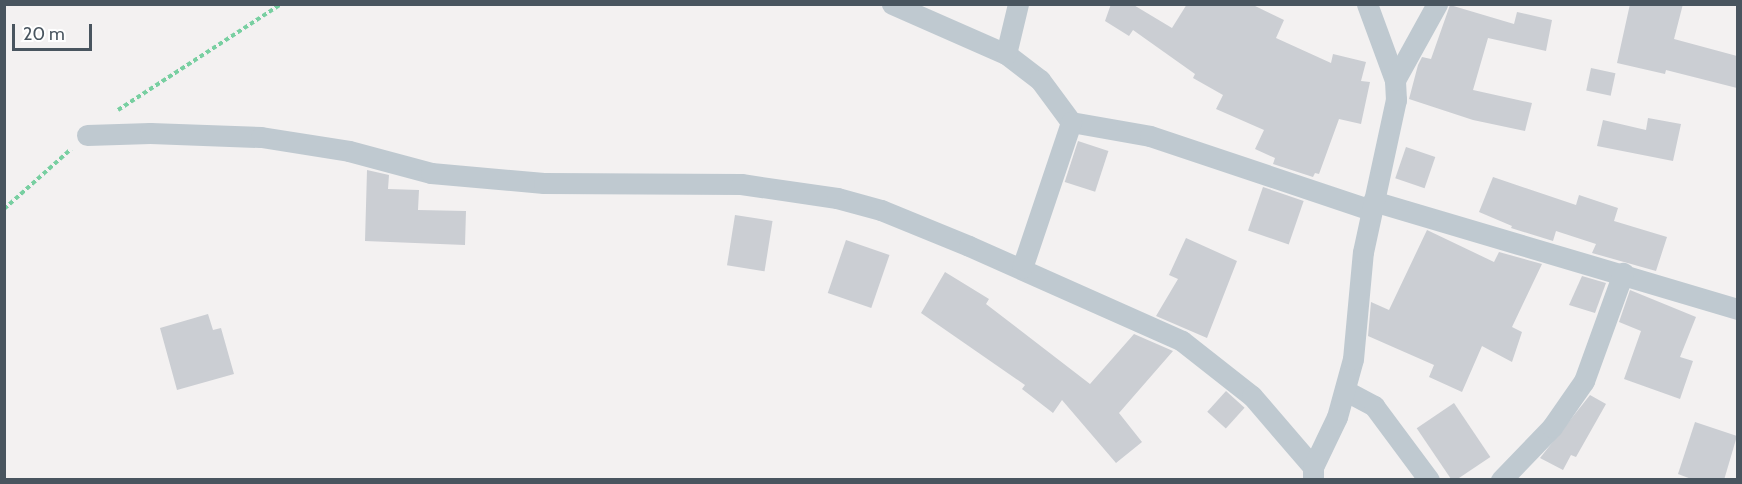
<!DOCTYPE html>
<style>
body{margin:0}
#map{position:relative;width:1742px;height:484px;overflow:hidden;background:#f3f1f1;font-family:Cabin,sans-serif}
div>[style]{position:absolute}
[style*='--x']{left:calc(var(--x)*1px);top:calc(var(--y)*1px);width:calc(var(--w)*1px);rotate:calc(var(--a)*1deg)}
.building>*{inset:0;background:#cbced3;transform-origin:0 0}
.path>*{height:4px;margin-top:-2px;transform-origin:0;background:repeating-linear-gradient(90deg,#78cfa1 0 4.5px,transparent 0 7.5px)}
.street>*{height:21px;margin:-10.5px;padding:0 10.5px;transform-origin:10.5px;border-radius:10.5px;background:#bfc9d0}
span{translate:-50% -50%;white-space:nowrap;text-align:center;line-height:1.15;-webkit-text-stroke:4.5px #fff;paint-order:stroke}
.frame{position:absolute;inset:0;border:6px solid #49555f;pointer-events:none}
.scale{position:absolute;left:12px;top:24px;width:80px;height:27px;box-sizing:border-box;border:3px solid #49555f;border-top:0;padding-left:8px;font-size:18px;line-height:21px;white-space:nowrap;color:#49555f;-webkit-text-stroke:4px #fff;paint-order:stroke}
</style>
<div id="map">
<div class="building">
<div style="clip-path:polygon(1111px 4px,1132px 4px,1172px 28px,1187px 4px,1251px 4px,1284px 20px,1276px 38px,1331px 63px,1333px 54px,1366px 62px,1361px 81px,1370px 82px,1361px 124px,1339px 119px,1319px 174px,1315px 173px,1313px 177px,1273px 164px,1275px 158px,1255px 149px,1264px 130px,1216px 109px,1223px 95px,1193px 78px,1195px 74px,1133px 30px,1129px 36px,1105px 21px)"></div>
<div style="clip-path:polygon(1630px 4px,1683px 4px,1674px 39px,1737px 56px,1737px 88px,1666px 70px,1665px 74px,1617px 63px)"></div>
<div style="clip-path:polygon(1450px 5px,1514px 24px,1517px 12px,1552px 20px,1546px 51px,1488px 38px,1473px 90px,1532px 103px,1525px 131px,1473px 120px,1409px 99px,1418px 65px,1422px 57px,1431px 59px)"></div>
<div style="left:1591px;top:68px;width:25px;height:23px;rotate:12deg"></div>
<div style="clip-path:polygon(1648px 118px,1681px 124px,1673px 161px,1597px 146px,1603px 120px,1646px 130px)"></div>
<div style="left:1078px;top:141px;width:32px;height:43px;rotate:18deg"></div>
<div style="left:1406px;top:147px;width:31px;height:33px;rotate:19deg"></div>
<div style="clip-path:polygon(367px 170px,389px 175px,388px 189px,419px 190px,418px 210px,466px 211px,465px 245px,365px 241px)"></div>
<div style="clip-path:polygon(1493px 177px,1576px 205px,1579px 195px,1618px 208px,1614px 221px,1667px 237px,1656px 271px,1592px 253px,1596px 244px,1556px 231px,1553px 241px,1511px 228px,1512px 226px,1479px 212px)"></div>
<div style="left:1263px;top:187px;width:43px;height:46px;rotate:19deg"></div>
<div style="left:735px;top:215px;width:38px;height:51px;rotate:9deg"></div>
<div style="clip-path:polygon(1427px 230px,1494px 262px,1499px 252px,1542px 264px,1512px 327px,1522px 332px,1512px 362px,1482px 346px,1462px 392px,1429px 377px,1434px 365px,1368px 336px,1371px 302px,1389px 310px)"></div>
<div style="clip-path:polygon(1186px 238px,1237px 261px,1207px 338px,1156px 316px,1178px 279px,1169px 275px)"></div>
<div style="left:846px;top:240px;width:46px;height:56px;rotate:19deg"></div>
<div style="clip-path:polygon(945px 272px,989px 299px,986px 304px,1090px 384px,1134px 334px,1173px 351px,1119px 413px,1142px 442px,1116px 463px,1062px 400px,1053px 413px,1022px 389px,1025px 385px,921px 313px)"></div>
<div style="clip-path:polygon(1582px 276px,1606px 283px,1595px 313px,1569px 305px)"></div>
<div style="clip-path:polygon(1630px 290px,1696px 317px,1680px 357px,1693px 361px,1680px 399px,1624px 379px,1641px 331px,1619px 322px)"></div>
<div style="clip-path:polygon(208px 314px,213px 330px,221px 328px,234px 374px,177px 390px,160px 328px)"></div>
<div style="left:1226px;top:391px;width:25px;height:28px;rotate:42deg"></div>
<div style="clip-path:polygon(1590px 395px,1606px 404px,1576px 457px,1571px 455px,1563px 470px,1540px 458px)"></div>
<div style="left:1454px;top:403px;width:65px;height:45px;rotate:56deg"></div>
<div style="clip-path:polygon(1695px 422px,1737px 436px,1724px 480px,1694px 480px,1678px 474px)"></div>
</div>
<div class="path">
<div style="--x:118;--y:110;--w:194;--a:-33"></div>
<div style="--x:4;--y:209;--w:90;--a:-41.8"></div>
</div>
<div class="street">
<div style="--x:892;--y:4;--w:124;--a:23.7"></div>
<div style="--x:1006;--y:54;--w:43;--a:37.4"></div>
<div style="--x:1040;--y:80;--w:52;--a:53.6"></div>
<div style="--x:1071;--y:122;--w:80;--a:10"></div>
<div style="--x:1150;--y:136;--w:233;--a:18.5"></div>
<div style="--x:1367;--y:4;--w:81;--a:69.8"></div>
<div style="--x:1006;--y:54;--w:51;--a:-76.5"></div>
<div style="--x:87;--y:135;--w:63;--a:-1.8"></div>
<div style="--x:150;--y:133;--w:111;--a:2.1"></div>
<div style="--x:261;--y:137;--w:89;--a:9"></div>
<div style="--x:349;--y:151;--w:85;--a:15"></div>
<div style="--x:431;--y:173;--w:113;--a:5.1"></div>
<div style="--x:544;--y:183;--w:197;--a:0.3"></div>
<div style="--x:741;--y:184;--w:97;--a:8.3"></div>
<div style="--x:837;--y:198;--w:46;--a:15.3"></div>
<div style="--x:881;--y:210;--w:95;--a:22.2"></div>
<div style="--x:969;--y:246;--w:233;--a:24"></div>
<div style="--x:1182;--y:341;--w:89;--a:38.2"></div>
<div style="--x:1252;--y:396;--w:94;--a:49.3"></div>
<div style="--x:1373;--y:201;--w:381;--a:16.5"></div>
<div style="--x:1022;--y:268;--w:154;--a:-71.4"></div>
<div style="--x:1346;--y:391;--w:32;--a:28"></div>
<div style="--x:1374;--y:406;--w:92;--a:53.4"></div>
<div style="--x:1313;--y:479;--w:12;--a:-90"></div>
<div style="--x:1313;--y:467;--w:55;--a:-64.4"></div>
<div style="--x:1337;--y:417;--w:60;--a:-74.6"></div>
<div style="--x:1353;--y:359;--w:107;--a:-84.7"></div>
<div style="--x:1363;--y:252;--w:156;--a:-77.8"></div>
<div style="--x:1396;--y:100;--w:20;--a:-93"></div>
<div style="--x:1395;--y:80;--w:87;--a:-61.1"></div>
<div style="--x:1501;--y:480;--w:74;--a:-46.1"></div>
<div style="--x:1552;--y:427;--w:56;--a:-55.2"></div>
<div style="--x:1584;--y:381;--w:115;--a:-70.1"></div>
</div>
<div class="frame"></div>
<div class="scale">20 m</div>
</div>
